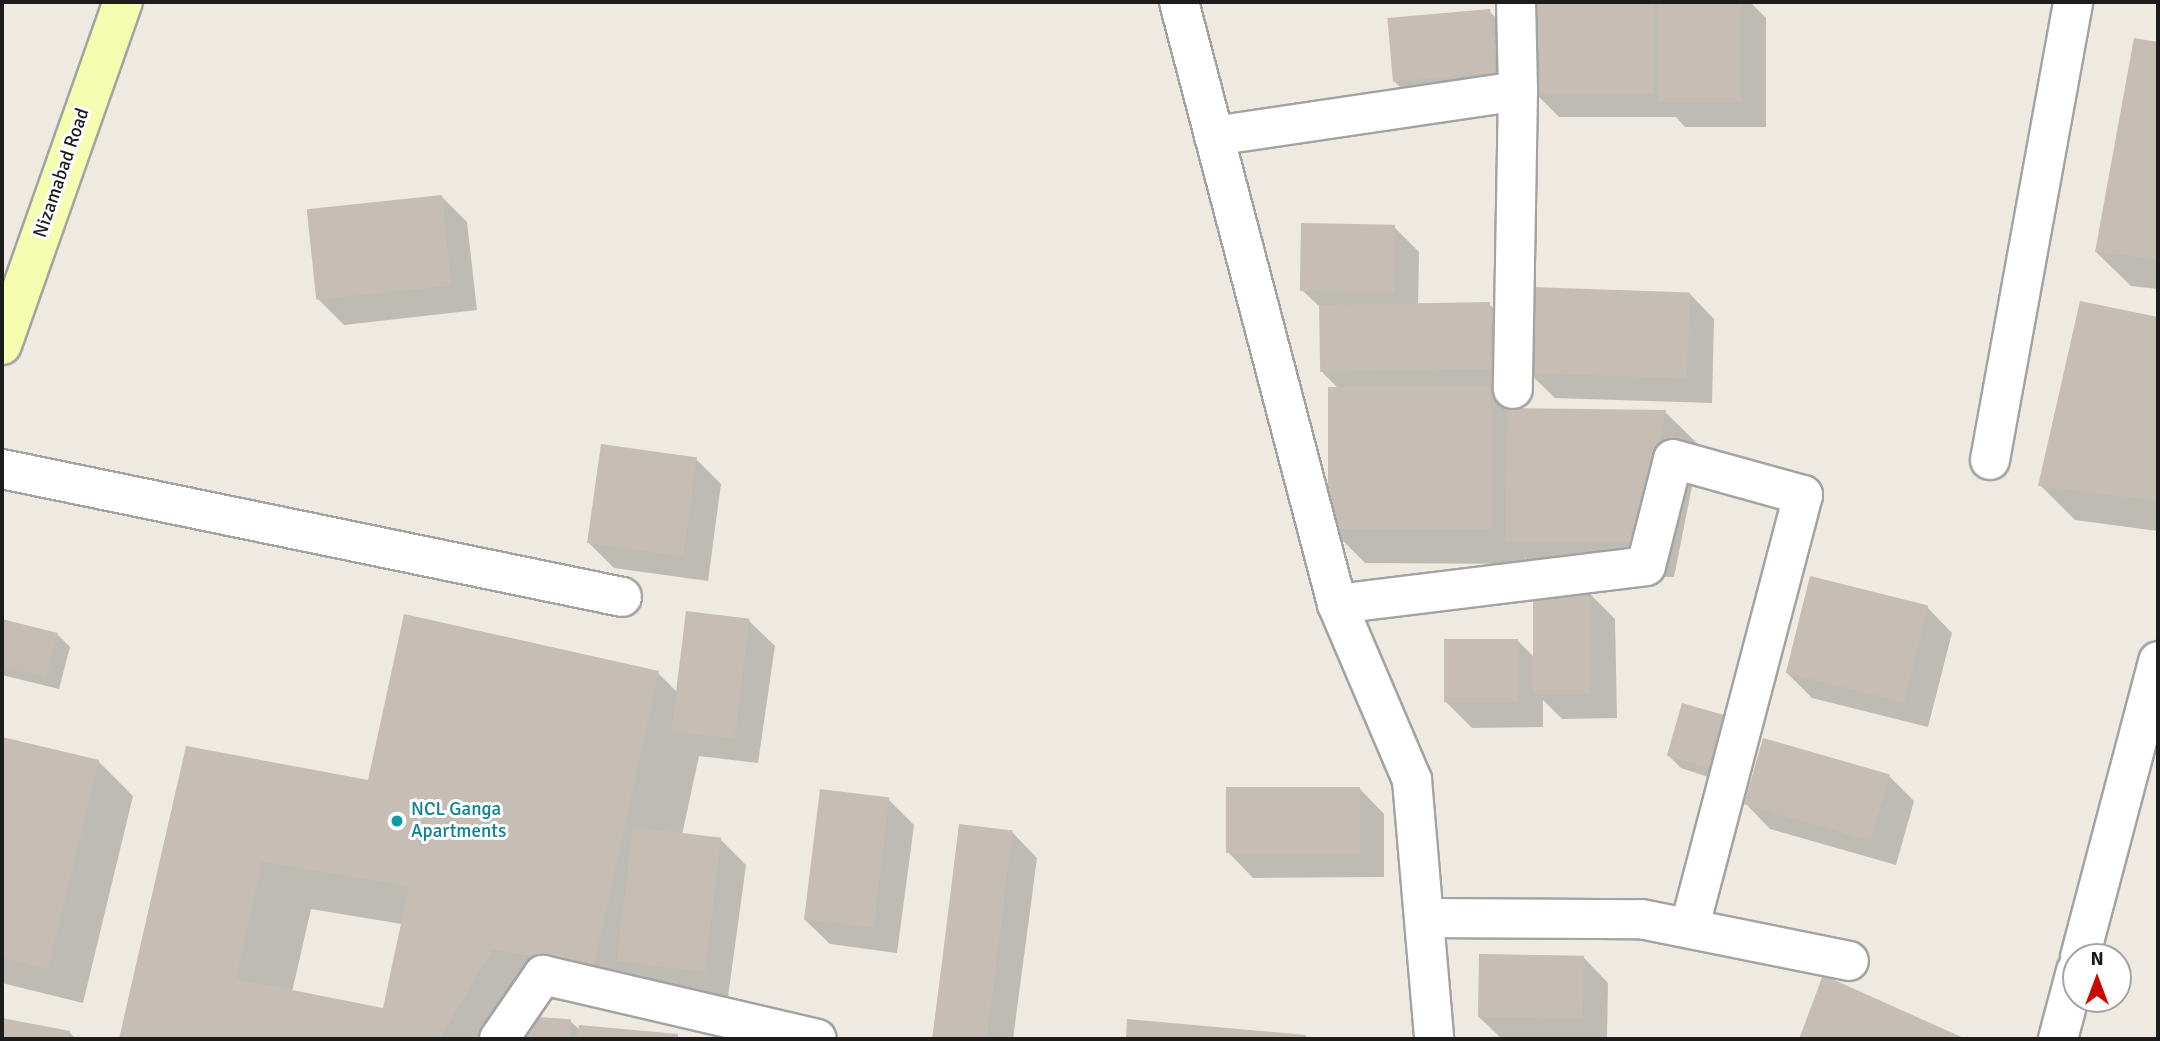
<!DOCTYPE html>
<style>
body{margin:0}
#map{position:relative;width:2160px;height:1041px;overflow:hidden;background:#eeeae1;font-family:Signika,sans-serif}
div>[style]{position:absolute}
[style*='--x']{left:calc(var(--x)*1px);top:calc(var(--y)*1px);width:calc(var(--w)*1px);rotate:calc(var(--a)*1deg)}
.shadow>*{inset:0;background:#0003}
.building>*{inset:0;background:#c6bdb4;transform-origin:0 0}
.roads{filter:drop-shadow(2px 0 #a3a3a3) drop-shadow(-2px 0 #a3a3a3) drop-shadow(0 2px #a3a3a3) drop-shadow(0 -2px #a3a3a3)}
.street>*{height:38px;margin:-19px;padding:0 19px;transform-origin:19px;border-radius:19px;background:#fff}
.secondary>*{height:38px;margin:-19px;padding:0 19px;transform-origin:19px;border-radius:19px;background:#f5fdb0}
.dots>*{width:19px;height:19px;translate:-50% -50%;box-sizing:border-box;border:4px solid #fff;border-radius:50%}
span{translate:-50% -50%;white-space:nowrap;text-align:center;line-height:1.15;-webkit-text-stroke:6px #fff;paint-order:stroke}
.street-label{font-size:19px;color:#1c1c1c}
.culture-label{font-size:19px;color:#0d838f}
.left{translate:0 -50%;text-align:left}
.frame{position:absolute;inset:0;border:4px solid #1c1c1c;pointer-events:none}
.north{position:absolute;left:2062px;top:943px;width:70px;height:70px;box-sizing:border-box;background:#fff;border:2px solid #a4a4a4;border-radius:50%;rotate:0deg;font-size:19px;font-weight:700;line-height:28px;text-align:center;color:#1c1c1c}
.north::after{content:'';display:block;margin:auto;width:24px;height:32px;background:#c80a00;clip-path:polygon(50% 0,100% 100%,50% 72%,0 100%)}
</style>
<div id="map">
<div class="shadow">
<div style="clip-path:polygon(1536px 2px,1750px 2px,1766px 18px,1766px 127px,1685px 127px,1676px 117px,1559px 117px,1534px 92px)"></div>
<div style="clip-path:polygon(1489px 11px,1514px 36px,1521px 97px,1421px 108px,1395px 82px)"></div>
<div style="clip-path:polygon(2136px 40px,2158px 44px,2158px 289px,2131px 286px,2096px 252px)"></div>
<div style="clip-path:polygon(441px 196px,467px 222px,477px 310px,344px 325px,318px 299px)"></div>
<div style="clip-path:polygon(1394px 227px,1419px 252px,1418px 306px,1489px 304px,1514px 329px,1496px 395px,1511px 410px,1665px 412px,1700px 446px,1674px 577px,1542px 575px,1525px 558px,1525px 564px,1365px 563px,1330px 528px,1339px 389px,1323px 373px,1321px 308px,1302px 290px)"></div>
<div style="clip-path:polygon(1689px 293px,1714px 319px,1712px 403px,1555px 398px,1529px 373px)"></div>
<div style="clip-path:polygon(2081px 303px,2158px 319px,2158px 531px,2075px 520px,2040px 485px)"></div>
<div style="clip-path:polygon(696px 459px,721px 484px,708px 581px,614px 568px,589px 543px)"></div>
<div style="clip-path:polygon(1589px 593px,1615px 619px,1617px 718px,1562px 719px,1543px 700px,1543px 727px,1472px 728px,1446px 702px,1517px 640px,1536px 659px)"></div>
<div style="clip-path:polygon(1927px 607px,1952px 633px,1928px 727px,1812px 698px,1787px 673px)"></div>
<div style="clip-path:polygon(2px 621px,57px 634px,70px 647px,59px 689px,2px 675px)"></div>
<div style="clip-path:polygon(evenodd,749px 621px,775px 646px,758px 763px,699px 756px,682px 835px,721px 840px,746px 865px,728px 997px,649px 986px,643px 1014px,541px 998px,529px 1018px,570px 1021px,580px 1030px,681px 1039px,524px 1039px,525px 1024px,517px 1039px,121px 1039px,187px 748px,370px 782px,658px 673px,677px 692px,749px 621px,311px 909px,402px 924px,384px 1010px,292px 992px,311px 909px)"></div>
<div style="clip-path:polygon(1683px 705px,1732px 785px,1681px 768px,1668px 755px)"></div>
<div style="clip-path:polygon(2px 738px,98px 761px,133px 796px,83px 1003px,2px 983px)"></div>
<div style="clip-path:polygon(1889px 776px,1914px 801px,1896px 865px,1770px 829px,1745px 803px)"></div>
<div style="clip-path:polygon(1359px 788px,1384px 814px,1384px 877px,1253px 878px,1228px 852px)"></div>
<div style="clip-path:polygon(889px 800px,914px 825px,897px 953px,830px 944px,804px 919px)"></div>
<div style="clip-path:polygon(961px 826px,1012px 832px,1037px 858px,1013px 1039px,932px 1039px)"></div>
<div style="clip-path:polygon(1583px 957px,1608px 983px,1607px 1039px,1502px 1039px,1479px 1017px)"></div>
<div style="clip-path:polygon(1824px 977px,1962px 1039px,1801px 1039px)"></div>
<div style="clip-path:polygon(2px 1020px,69px 1032px,76px 1039px,2px 1039px)"></div>
<div style="clip-path:polygon(1129px 1021px,1305px 1036px,1308px 1039px,1127px 1039px)"></div>
</div>
<div class="building">
<div style="left:1534px;top:2px;width:120px;height:91px"></div>
<div style="left:1658px;top:2px;width:83px;height:100px"></div>
<div style="left:1490px;top:9px;width:64px;height:103px;rotate:85deg"></div>
<div style="clip-path:polygon(2134px 38px,2158px 42px,2158px 259px,2095px 252px)"></div>
<div style="left:442px;top:195px;width:91px;height:136px;rotate:84deg"></div>
<div style="left:1301px;top:223px;width:94px;height:68px;rotate:1deg"></div>
<div style="left:1531px;top:287px;width:159px;height:86px;rotate:2deg"></div>
<div style="clip-path:polygon(2080px 301px,2158px 317px,2158px 501px,2038px 486px)"></div>
<div style="left:1490px;top:302px;width:67px;height:171px;rotate:89deg"></div>
<div style="left:1328px;top:387px;width:163px;height:142px"></div>
<div style="clip-path:polygon(1507px 408px,1666px 410px,1640px 542px,1505px 541px)"></div>
<div style="left:601px;top:444px;width:97px;height:100px;rotate:8deg"></div>
<div style="left:1810px;top:576px;width:122px;height:100px;rotate:14deg"></div>
<div style="left:1533px;top:592px;width:57px;height:102px"></div>
<div style="left:686px;top:611px;width:64px;height:121px;rotate:7deg"></div>
<div style="clip-path:polygon(evenodd,404px 614px,659px 671px,594px 966px,492px 950px,440px 1039px,119px 1039px,186px 746px,368px 780px,404px 614px,262px 862px,409px 886px,383px 1008px,236px 979px,262px 862px)"></div>
<div style="clip-path:polygon(2px 619px,58px 633px,46px 677px,2px 666px)"></div>
<div style="left:1518px;top:639px;width:63px;height:74px;rotate:90deg"></div>
<div style="left:1682px;top:703px;width:57px;height:55px;rotate:16deg"></div>
<div style="clip-path:polygon(2px 737px,99px 760px,48px 969px,2px 958px)"></div>
<div style="left:1763px;top:738px;width:132px;height:69px;rotate:16deg"></div>
<div style="left:1226px;top:787px;width:134px;height:66px"></div>
<div style="left:820px;top:789px;width:70px;height:131px;rotate:7deg"></div>
<div style="left:959px;top:824px;width:54px;height:217px;rotate:7deg"></div>
<div style="left:633px;top:827px;width:89px;height:135px;rotate:7deg"></div>
<div style="left:1479px;top:954px;width:105px;height:63px;rotate:1deg"></div>
<div style="clip-path:polygon(1823px 975px,1966px 1039px,1799px 1039px)"></div>
<div style="left:524px;top:1016px;width:47px;height:23px;rotate:4deg"></div>
<div style="clip-path:polygon(2px 1018px,70px 1031px,68px 1039px,2px 1039px)"></div>
<div style="clip-path:polygon(1127px 1019px,1306px 1035px,1306px 1039px,1126px 1039px)"></div>
<div style="clip-path:polygon(579px 1025px,678px 1034px,678px 1039px,577px 1039px)"></div>
</div>
<div class="roads">
<div class="street">
<div style="--x:1179;--y:2;--w:622;--a:75.29"></div>
<div style="--x:1337;--y:604;--w:191;--a:66.9"></div>
<div style="--x:1412;--y:780;--w:260;--a:85.1"></div>
<div style="--x:1516;--y:2;--w:89;--a:88.7"></div>
<div style="--x:1214;--y:136;--w:307;--a:-8.4"></div>
<div style="--x:1518;--y:91;--w:298;--a:91"></div>
<div style="--x:1990;--y:460;--w:465;--a:-79.7"></div>
<div style="--x:2;--y:469;--w:633;--a:11.66"></div>
<div style="--x:1337;--y:604;--w:311;--a:-7"></div>
<div style="--x:1646;--y:566;--w:110;--a:-75.8"></div>
<div style="--x:1673;--y:459;--w:135;--a:15.5"></div>
<div style="--x:1803;--y:495;--w:446;--a:104.7"></div>
<div style="--x:1424;--y:918;--w:217;--a:0.3"></div>
<div style="--x:1641;--y:919;--w:212;--a:11.4"></div>
<div style="--x:2080;--y:957;--w:306;--a:-75.2"></div>
<div style="--x:499;--y:1039;--w:78;--a:-55.5"></div>
<div style="--x:543;--y:975;--w:281;--a:13.1"></div>
<div style="--x:2058;--y:1039;--w:70;--a:-75.2"></div>
</div>
<div class="secondary">
<div style="--x:2;--y:345;--w:364;--a:-70.6"></div>
</div>
</div>
<div class="dots">
<div style="left:397px;top:821px;background:#0f9aa8"></div>
</div>
<div class="street-label">
<span style="left:62px;top:173px;rotate:-71deg">Nizamabad Road</span>
</div>
<div class="culture-label">
<span class="left" style="left:411px;top:821px">NCL Ganga<br>Apartments</span>
</div>
<div class="frame"></div>
<div class="north">N</div>
</div>
